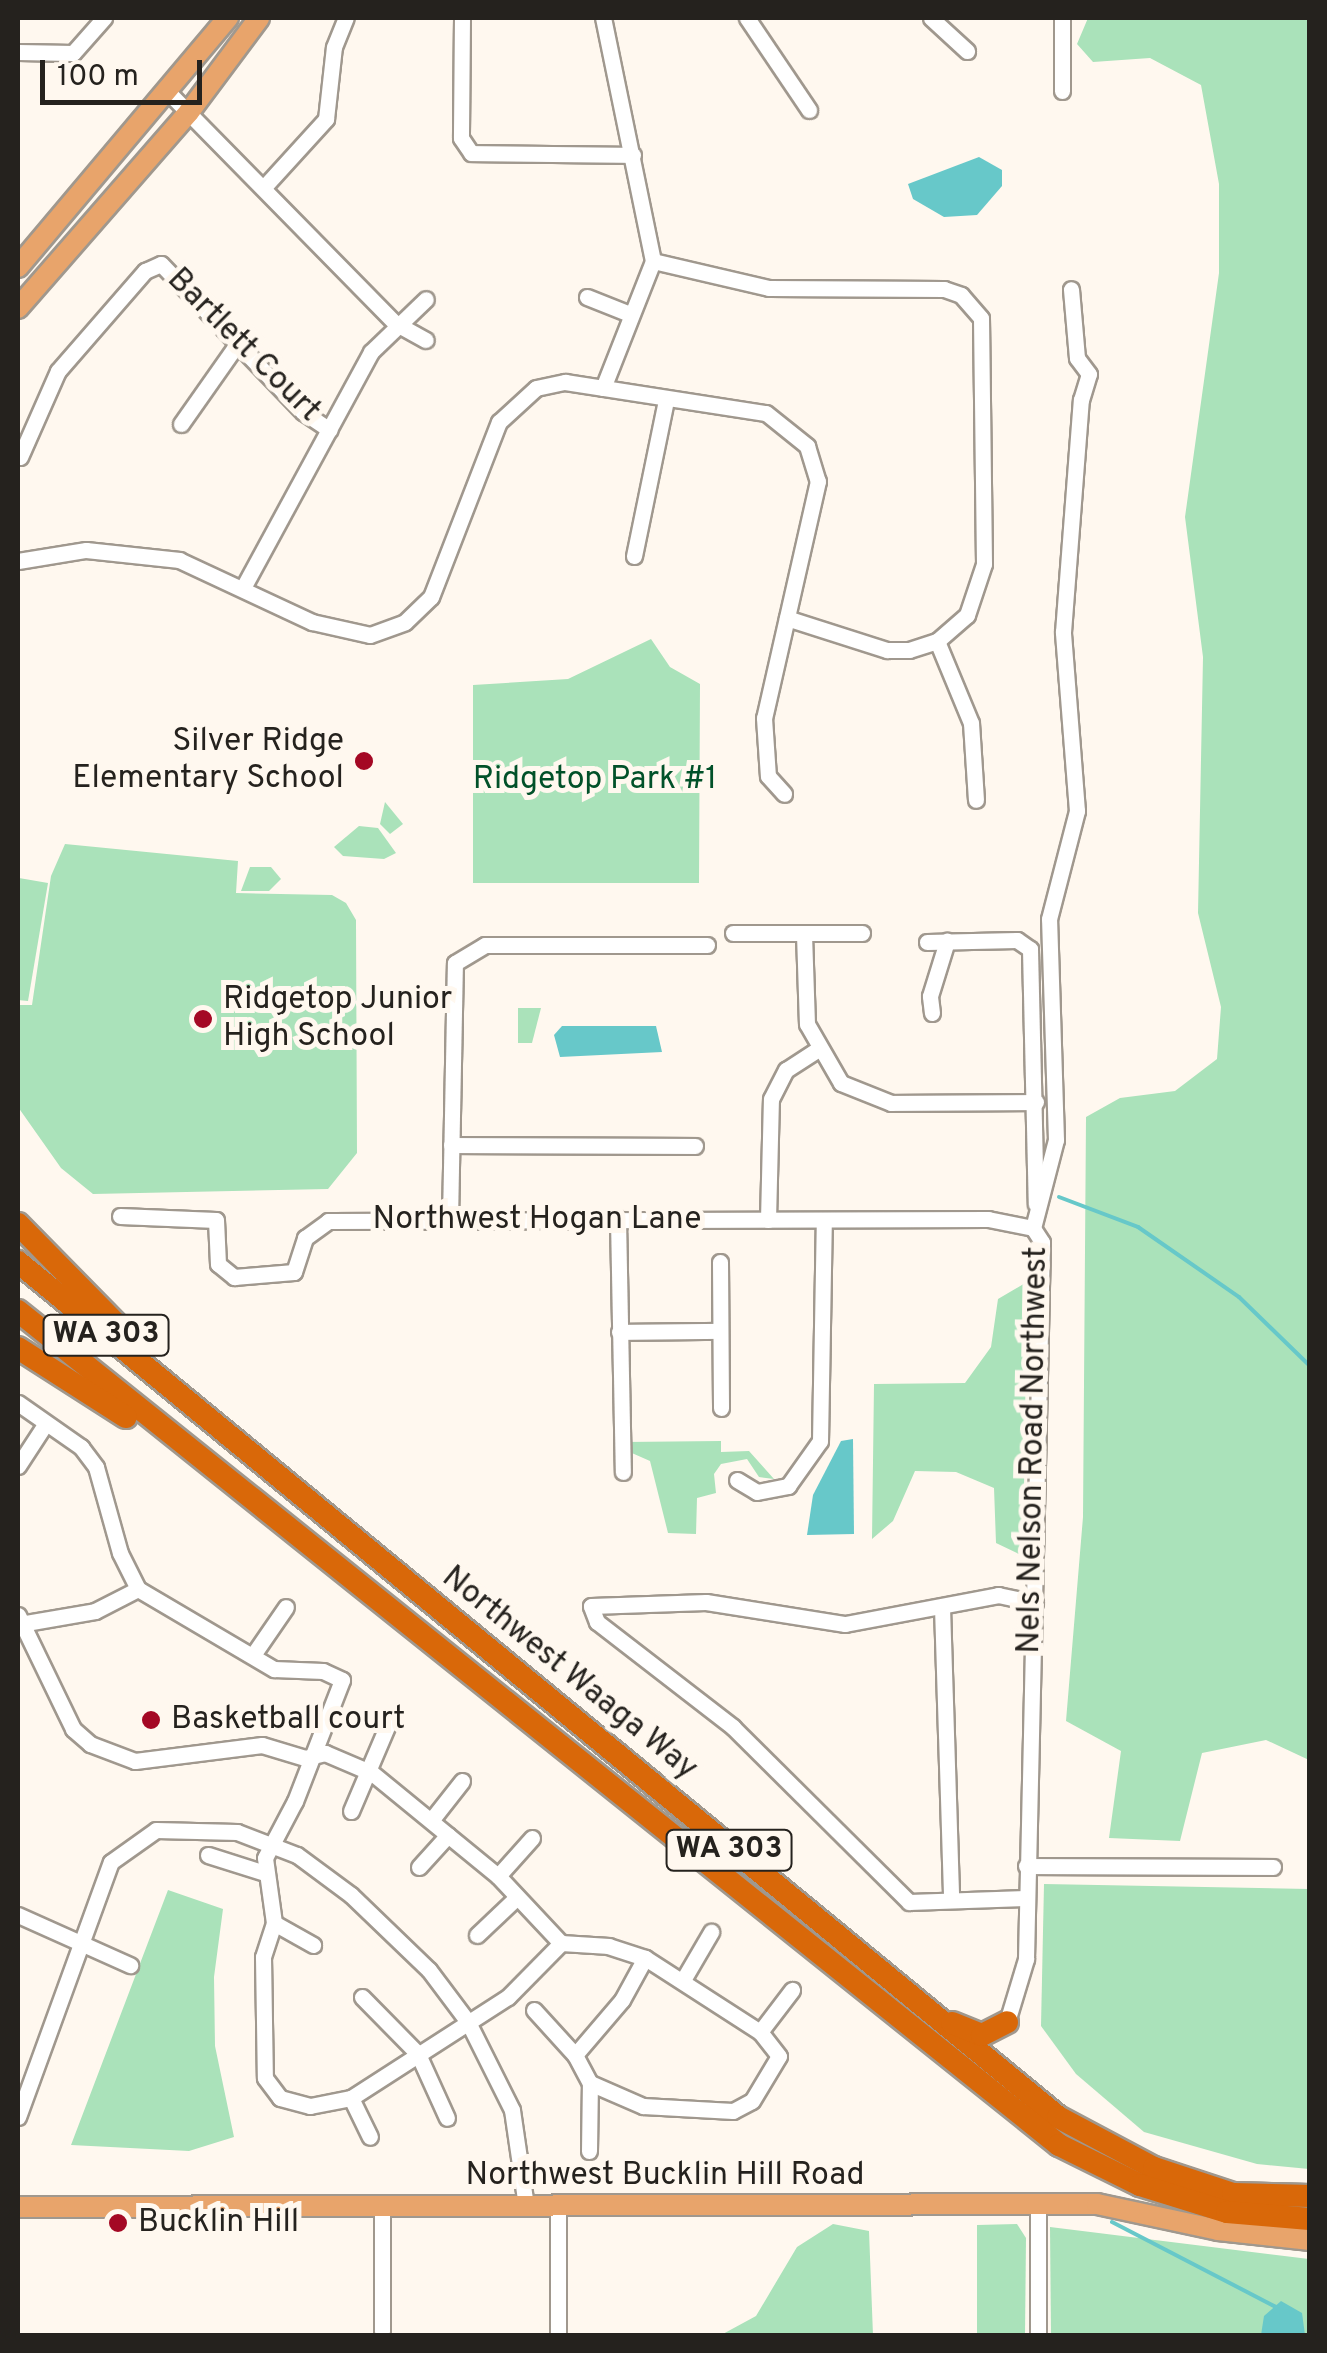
<!DOCTYPE html>
<style>
body{margin:0}
#map{position:relative;width:1327px;height:2353px;overflow:hidden;background:#fff8ef;font-family:Overpass,sans-serif}
div>[style]{position:absolute}
[style*='--x']{left:calc(var(--x)*1px);top:calc(var(--y)*1px);width:calc(var(--w)*1px);rotate:calc(var(--a)*1deg)}
.green>*{inset:0;background:#aae2ba}
.water>*{inset:0;background:#67c8c9}
.stream>*{height:4px;margin:-2px;padding:0 2px;transform-origin:2px;border-radius:2px;background:#67c8c9}
.roads{filter:drop-shadow(2px 0 #a0988e) drop-shadow(-2px 0 #a0988e) drop-shadow(0 2px #a0988e) drop-shadow(0 -2px #a0988e)}
.minor>*{height:15px;margin:-7.5px;padding:0 7.5px;transform-origin:7.5px;border-radius:7.5px;background:#fff}
.major>*{height:20px;margin:-10px;padding:0 10px;transform-origin:10px;border-radius:10px;background:#e8a46b}
.highway>*{height:22px;margin:-11px;padding:0 11px;transform-origin:11px;border-radius:11px;background:#d96809}
.dots>*{width:28px;height:28px;translate:-50% -50%;box-sizing:border-box;border:5px solid #fff8ef;border-radius:50%}
span{translate:-50% -50%;white-space:nowrap;text-align:center;line-height:1.15;-webkit-text-stroke:10px #fff8ef;paint-order:stroke}
.shield-label span{padding:2px 8px;background:#fff8ef;border:2px solid;border-radius:8px;-webkit-text-stroke-width:0}
.shield-label{font-size:30px;color:#25221e;font-weight:700}
.street-label{font-size:32px;color:#25221e}
.poi-label{font-size:32px;color:#25221e}
.right{translate:-100% -50%;text-align:right}
.left{translate:0 -50%;text-align:left}
.park-label{font-size:32px;color:#015129}
.frame{position:absolute;inset:0;border:20px solid #25221e;pointer-events:none}
.scale{position:absolute;left:40px;top:60px;width:162px;height:45px;box-sizing:border-box;border:5px solid #25221e;border-top:0;padding-left:12px;font-size:30px;line-height:35px;white-space:nowrap;color:#25221e;-webkit-text-stroke:8px #fff8ef;paint-order:stroke}
</style>
<div id="map">
<div class="green">
<div style="clip-path:polygon(1088px 18px,1309px 18px,1309px 1760px,1266px 1740px,1202px 1753px,1180px 1841px,1109px 1838px,1121px 1751px,1066px 1721px,1083px 1517px,1086px 1117px,1120px 1098px,1175px 1091px,1217px 1059px,1221px 1007px,1198px 913px,1203px 657px,1185px 517px,1219px 273px,1219px 184px,1201px 85px,1150px 58px,1093px 62px,1077px 44px)"></div>
<div style="clip-path:polygon(651px 639px,670px 667px,700px 684px,699px 883px,473px 883px,473px 685px,568px 679px)"></div>
<div style="clip-path:polygon(385px 802px,403px 824px,390px 834px,380px 824px)"></div>
<div style="clip-path:polygon(359px 826px,378px 828px,396px 853px,384px 859px,343px 856px,334px 847px)"></div>
<div style="clip-path:polygon(65px 844px,238px 861px,236px 893px,332px 895px,346px 903px,356px 920px,357px 1153px,328px 1189px,93px 1194px,61px 1168px,18px 1107px,18px 1005px,32px 1005px,51px 876px)"></div>
<div style="clip-path:polygon(250px 867px,271px 867px,281px 879px,269px 891px,241px 891px)"></div>
<div style="clip-path:polygon(19px 878px,48px 883px,28px 1001px,18px 1000px)"></div>
<div style="clip-path:polygon(518px 1008px,541px 1008px,532px 1043px,518px 1043px)"></div>
<div style="clip-path:polygon(1027px 1282px,1023px 1556px,996px 1543px,994px 1488px,956px 1472px,915px 1471px,893px 1521px,872px 1539px,874px 1384px,965px 1383px,991px 1347px,998px 1299px)"></div>
<div style="clip-path:polygon(721px 1441px,721px 1452px,749px 1451px,774px 1479px,759px 1477px,747px 1459px,721px 1464px,714px 1474px,716px 1493px,697px 1498px,696px 1534px,668px 1533px,650px 1461px,625px 1450px,625px 1442px)"></div>
<div style="clip-path:polygon(1044px 1884px,1309px 1889px,1309px 2169px,1257px 2164px,1144px 2132px,1076px 2074px,1041px 2026px)"></div>
<div style="clip-path:polygon(168px 1890px,223px 1909px,214px 1977px,215px 2046px,234px 2137px,189px 2151px,71px 2145px)"></div>
<div style="clip-path:polygon(833px 2224px,869px 2231px,873px 2335px,721px 2335px,756px 2316px,797px 2247px)"></div>
<div style="clip-path:polygon(1017px 2224px,1026px 2238px,1025px 2335px,977px 2335px,977px 2225px)"></div>
<div style="clip-path:polygon(1050px 2227px,1309px 2259px,1309px 2335px,1051px 2335px)"></div>
</div>
<div class="water">
<div style="clip-path:polygon(979px 157px,1002px 170px,1002px 186px,977px 215px,944px 217px,913px 199px,908px 184px)"></div>
<div style="clip-path:polygon(562px 1026px,656px 1026px,662px 1052px,560px 1057px,554px 1035px)"></div>
<div style="clip-path:polygon(853px 1439px,854px 1534px,807px 1535px,813px 1495px,841px 1441px)"></div>
<div style="clip-path:polygon(1281px 2301px,1302px 2313px,1305px 2335px,1261px 2335px,1264px 2316px)"></div>
</div>
<div class="stream">
<div style="--x:1059;--y:1197;--w:85;--a:20.8"></div>
<div style="--x:1138;--y:1227;--w:123;--a:34.7"></div>
<div style="--x:1239;--y:1297;--w:99;--a:44.2"></div>
<div style="--x:1112;--y:2222;--w:185;--a:27.4"></div>
</div>
<div class="roads">
<div class="minor">
<div style="--x:462;--y:18;--w:120;--a:90.5"></div>
<div style="--x:461;--y:138;--w:18;--a:56"></div>
<div style="--x:471;--y:153;--w:162;--a:0.7"></div>
<div style="--x:747;--y:18;--w:111;--a:56"></div>
<div style="--x:931;--y:18;--w:49;--a:42.5"></div>
<div style="--x:18;--y:52;--w:55;--a:1"></div>
<div style="--x:73;--y:53;--w:47;--a:-48.5"></div>
<div style="--x:1062;--y:91;--w:73;--a:-90"></div>
<div style="--x:169;--y:93;--w:322;--a:45.5"></div>
<div style="--x:395;--y:323;--w:35;--a:29"></div>
<div style="--x:265;--y:186;--w:91;--a:-47.7"></div>
<div style="--x:326;--y:119;--w:72;--a:-83.7"></div>
<div style="--x:334;--y:47;--w:31;--a:-68"></div>
<div style="--x:653;--y:261;--w:119;--a:13.1"></div>
<div style="--x:769;--y:288;--w:175;--a:0.3"></div>
<div style="--x:944;--y:289;--w:18;--a:19"></div>
<div style="--x:961;--y:295;--w:30;--a:49"></div>
<div style="--x:981;--y:318;--w:246;--a:89.3"></div>
<div style="--x:984;--y:564;--w:54;--a:108.4"></div>
<div style="--x:967;--y:615;--w:40;--a:139"></div>
<div style="--x:937;--y:641;--w:29;--a:162"></div>
<div style="--x:909;--y:650;--w:22;--a:180"></div>
<div style="--x:887;--y:650;--w:105;--a:-162.3"></div>
<div style="--x:587;--y:297;--w:46;--a:21.6"></div>
<div style="--x:603;--y:388;--w:136;--a:-68.5"></div>
<div style="--x:653;--y:261;--w:248;--a:-101.6"></div>
<div style="--x:181;--y:424;--w:99;--a:-54.9"></div>
<div style="--x:20;--y:457;--w:94;--a:-66.2"></div>
<div style="--x:58;--y:371;--w:133;--a:-49"></div>
<div style="--x:145;--y:271;--w:17;--a:-24"></div>
<div style="--x:161;--y:264;--w:205;--a:46.2"></div>
<div style="--x:303;--y:412;--w:32;--a:34"></div>
<div style="--x:634;--y:556;--w:159;--a:-78.4"></div>
<div style="--x:18;--y:561;--w:69;--a:-9.2"></div>
<div style="--x:86;--y:550;--w:94;--a:6.1"></div>
<div style="--x:179;--y:560;--w:147;--a:25"></div>
<div style="--x:312;--y:622;--w:59;--a:12.6"></div>
<div style="--x:370;--y:635;--w:37;--a:-20"></div>
<div style="--x:405;--y:622;--w:36;--a:-44"></div>
<div style="--x:431;--y:597;--w:188;--a:-68.8"></div>
<div style="--x:499;--y:422;--w:50;--a:-42.6"></div>
<div style="--x:536;--y:388;--w:30;--a:-12"></div>
<div style="--x:565;--y:382;--w:203;--a:8.8"></div>
<div style="--x:766;--y:413;--w:53;--a:38.8"></div>
<div style="--x:807;--y:446;--w:37;--a:73"></div>
<div style="--x:818;--y:481;--w:243;--a:102.8"></div>
<div style="--x:764;--y:718;--w:58;--a:86.1"></div>
<div style="--x:768;--y:776;--w:24;--a:48"></div>
<div style="--x:244;--y:586;--w:266;--a:-61.5"></div>
<div style="--x:371;--y:352;--w:76;--a:-43.9"></div>
<div style="--x:937;--y:641;--w:89;--a:67.5"></div>
<div style="--x:971;--y:723;--w:77;--a:86.3"></div>
<div style="--x:733;--y:933;--w:129;--a:0"></div>
<div style="--x:804;--y:934;--w:90;--a:88.1"></div>
<div style="--x:807;--y:1024;--w:68;--a:60"></div>
<div style="--x:841;--y:1083;--w:54;--a:21.8"></div>
<div style="--x:891;--y:1103;--w:145;--a:-0.4"></div>
<div style="--x:927;--y:942;--w:90;--a:-1.3"></div>
<div style="--x:1017;--y:940;--w:16;--a:35"></div>
<div style="--x:1030;--y:949;--w:255;--a:88.7"></div>
<div style="--x:932;--y:1013;--w:17;--a:-97"></div>
<div style="--x:930;--y:996;--w:58;--a:-72.8"></div>
<div style="--x:451;--y:1145;--w:244;--a:0.2"></div>
<div style="--x:120;--y:1216;--w:96;--a:2.4"></div>
<div style="--x:216;--y:1220;--w:44;--a:87.4"></div>
<div style="--x:218;--y:1264;--w:21;--a:39"></div>
<div style="--x:234;--y:1277;--w:60;--a:-4.8"></div>
<div style="--x:294;--y:1272;--w:36;--a:-72"></div>
<div style="--x:305;--y:1238;--w:29;--a:-36"></div>
<div style="--x:328;--y:1221;--w:660;--a:-0.17"></div>
<div style="--x:988;--y:1219;--w:46;--a:11.3"></div>
<div style="--x:618;--y:1219;--w:253;--a:88.9"></div>
<div style="--x:450;--y:1220;--w:257;--a:-88.9"></div>
<div style="--x:455;--y:963;--w:35;--a:-31"></div>
<div style="--x:485;--y:945;--w:222;--a:0"></div>
<div style="--x:768;--y:1220;--w:121;--a:-88.6"></div>
<div style="--x:771;--y:1099;--w:33;--a:-63"></div>
<div style="--x:786;--y:1070;--w:37;--a:-33"></div>
<div style="--x:1033;--y:1228;--w:91;--a:-75.4"></div>
<div style="--x:1056;--y:1140;--w:221;--a:-91.8"></div>
<div style="--x:1049;--y:919;--w:112;--a:-75.5"></div>
<div style="--x:1077;--y:811;--w:180;--a:-94.5"></div>
<div style="--x:1063;--y:632;--w:233;--a:-85.6"></div>
<div style="--x:1081;--y:400;--w:27;--a:-73"></div>
<div style="--x:1089;--y:374;--w:20;--a:-127"></div>
<div style="--x:1077;--y:358;--w:69;--a:-95"></div>
<div style="--x:720;--y:1262;--w:146;--a:89.6"></div>
<div style="--x:619;--y:1332;--w:101;--a:-0.6"></div>
<div style="--x:18;--y:1403;--w:77;--a:34.9"></div>
<div style="--x:81;--y:1447;--w:25;--a:53"></div>
<div style="--x:96;--y:1467;--w:89;--a:74.4"></div>
<div style="--x:120;--y:1553;--w:40;--a:63.4"></div>
<div style="--x:138;--y:1589;--w:158;--a:30.5"></div>
<div style="--x:274;--y:1669;--w:49;--a:2.3"></div>
<div style="--x:323;--y:1671;--w:21;--a:25"></div>
<div style="--x:342;--y:1680;--w:130;--a:111.2"></div>
<div style="--x:295;--y:1801;--w:64;--a:117.8"></div>
<div style="--x:265;--y:1858;--w:66;--a:82.1"></div>
<div style="--x:274;--y:1923;--w:36;--a:108"></div>
<div style="--x:263;--y:1957;--w:121;--a:89.1"></div>
<div style="--x:265;--y:2078;--w:25;--a:53"></div>
<div style="--x:280;--y:2098;--w:31;--a:15"></div>
<div style="--x:310;--y:2106;--w:42;--a:-11"></div>
<div style="--x:351;--y:2098;--w:187;--a:-32.8"></div>
<div style="--x:508;--y:1997;--w:76;--a:-45.5"></div>
<div style="--x:18;--y:1466;--w:51;--a:-56.9"></div>
<div style="--x:737;--y:1480;--w:23;--a:31"></div>
<div style="--x:757;--y:1492;--w:32;--a:-11"></div>
<div style="--x:788;--y:1486;--w:55;--a:-54.6"></div>
<div style="--x:820;--y:1441;--w:221;--a:-89"></div>
<div style="--x:942;--y:1607;--w:292;--a:88.2"></div>
<div style="--x:18;--y:1615;--w:127;--a:64.2"></div>
<div style="--x:73;--y:1729;--w:23;--a:41"></div>
<div style="--x:90;--y:1744;--w:48;--a:20.7"></div>
<div style="--x:135;--y:1761;--w:128;--a:-7.2"></div>
<div style="--x:262;--y:1745;--w:45;--a:16.8"></div>
<div style="--x:305;--y:1758;--w:21;--a:-14"></div>
<div style="--x:325;--y:1753;--w:51;--a:23.1"></div>
<div style="--x:372;--y:1773;--w:163;--a:39.3"></div>
<div style="--x:498;--y:1876;--w:92;--a:46.8"></div>
<div style="--x:20;--y:1624;--w:76;--a:-9.8"></div>
<div style="--x:95;--y:1611;--w:48;--a:-27.1"></div>
<div style="--x:253;--y:1655;--w:58;--a:-55.5"></div>
<div style="--x:351;--y:1811;--w:97;--a:-66.9"></div>
<div style="--x:433;--y:1818;--w:47;--a:-51.9"></div>
<div style="--x:208;--y:1855;--w:60;--a:17.5"></div>
<div style="--x:1026;--y:1866;--w:247;--a:0.2"></div>
<div style="--x:419;--y:1867;--w:43;--a:-47.8"></div>
<div style="--x:498;--y:1876;--w:51;--a:-48.2"></div>
<div style="--x:1025;--y:1898;--w:116;--a:178"></div>
<div style="--x:909;--y:1902;--w:248;--a:-135.2"></div>
<div style="--x:733;--y:1727;--w:172;--a:-142.3"></div>
<div style="--x:597;--y:1622;--w:17;--a:-111"></div>
<div style="--x:591;--y:1606;--w:115;--a:-2"></div>
<div style="--x:706;--y:1602;--w:141;--a:9"></div>
<div style="--x:845;--y:1624;--w:156;--a:-10.7"></div>
<div style="--x:998;--y:1595;--w:38;--a:12"></div>
<div style="--x:18;--y:1915;--w:123;--a:24.1"></div>
<div style="--x:274;--y:1923;--w:45;--a:29.4"></div>
<div style="--x:477;--y:1935;--w:55;--a:-43.5"></div>
<div style="--x:683;--y:1980;--w:56;--a:-59.7"></div>
<div style="--x:362;--y:1997;--w:80;--a:45.5"></div>
<div style="--x:418;--y:2054;--w:70;--a:65.6"></div>
<div style="--x:534;--y:2010;--w:61;--a:47.7"></div>
<div style="--x:575;--y:2055;--w:32;--a:62"></div>
<div style="--x:590;--y:2083;--w:58;--a:23.5"></div>
<div style="--x:643;--y:2106;--w:90;--a:3.2"></div>
<div style="--x:733;--y:2111;--w:21;--a:-28"></div>
<div style="--x:752;--y:2101;--w:52;--a:-59"></div>
<div style="--x:779;--y:2056;--w:31;--a:-128"></div>
<div style="--x:760;--y:2032;--w:137;--a:-147.2"></div>
<div style="--x:645;--y:1958;--w:38;--a:-162"></div>
<div style="--x:609;--y:1946;--w:48;--a:-176.4"></div>
<div style="--x:1007;--y:2022;--w:66;--a:-73.2"></div>
<div style="--x:1026;--y:1959;--w:717;--a:-88.72"></div>
<div style="--x:1042;--y:1242;--w:17;--a:-123"></div>
<div style="--x:760;--y:2032;--w:53;--a:-52.7"></div>
<div style="--x:575;--y:2055;--w:72;--a:-49.5"></div>
<div style="--x:622;--y:2000;--w:48;--a:-61.3"></div>
<div style="--x:351;--y:2098;--w:43;--a:64"></div>
<div style="--x:18;--y:2117;--w:271;--a:-70"></div>
<div style="--x:111;--y:1862;--w:55;--a:-35.4"></div>
<div style="--x:156;--y:1830;--w:81;--a:1.4"></div>
<div style="--x:237;--y:1832;--w:64;--a:21"></div>
<div style="--x:297;--y:1855;--w:67;--a:36.5"></div>
<div style="--x:351;--y:1895;--w:108;--a:43.9"></div>
<div style="--x:429;--y:1970;--w:65;--a:53.1"></div>
<div style="--x:468;--y:2022;--w:98;--a:63.4"></div>
<div style="--x:512;--y:2110;--w:97;--a:81.7"></div>
<div style="--x:589;--y:2151;--w:68;--a:-89.2"></div>
<div style="--x:1038;--y:2205;--w:131;--a:90"></div>
<div style="--x:558;--y:2206;--w:130;--a:90"></div>
<div style="--x:382;--y:2207;--w:124;--a:90"></div>
</div>
<div class="major">
<div style="--x:18;--y:267;--w:326;--a:-49.9"></div>
<div style="--x:18;--y:308;--w:260;--a:-48.9"></div>
<div style="--x:189;--y:112;--w:117;--a:-53.3"></div>
<div style="--x:18;--y:2207;--w:1079;--a:-0.16"></div>
<div style="--x:1097;--y:2204;--w:124;--a:12.1"></div>
<div style="--x:1218;--y:2230;--w:93;--a:6.2"></div>
</div>
<div class="highway">
<div style="--x:18;--y:1224;--w:157;--a:45.5"></div>
<div style="--x:18;--y:1262;--w:1346;--a:39.42"></div>
<div style="--x:1058;--y:2117;--w:109;--a:28"></div>
<div style="--x:1154;--y:2168;--w:83;--a:18.2"></div>
<div style="--x:1233;--y:2194;--w:77;--a:1.5"></div>
<div style="--x:18;--y:1311;--w:1334;--a:38.7"></div>
<div style="--x:1059;--y:2145;--w:90;--a:26.3"></div>
<div style="--x:1140;--y:2185;--w:91;--a:17.2"></div>
<div style="--x:1227;--y:2212;--w:83;--a:4.8"></div>
<div style="--x:18;--y:1348;--w:128;--a:32.6"></div>
<div style="--x:952;--y:2023;--w:32;--a:22"></div>
<div style="--x:982;--y:2035;--w:28;--a:-27"></div>
</div>
</div>
<div class="dots">
<div style="left:364px;top:761px;background:#a40824"></div>
<div style="left:203px;top:1019px;background:#a40824"></div>
<div style="left:151px;top:1720px;background:#a40824"></div>
<div style="left:118px;top:2223px;background:#a40824"></div>
</div>
<div class="shield-label">
<span style="left:106px;top:1335px">WA 303</span>
<span style="left:729px;top:1850px">WA 303</span>
</div>
<div class="street-label">
<span style="left:243px;top:346px;rotate:45deg">Bartlett Court</span>
<span style="left:537px;top:1220px">Northwest Hogan Lane</span>
<span style="left:1034px;top:1450px;rotate:-89deg">Nels Nelson Road Northwest</span>
<span style="left:569px;top:1674px;rotate:39deg">Northwest Waaga Way</span>
<span style="left:665px;top:2176px">Northwest Bucklin Hill Road</span>
</div>
<div class="poi-label">
<span class="right" style="left:344px;top:761px">Silver Ridge<br>Elementary School</span>
<span class="left" style="left:223px;top:1019px">Ridgetop Junior<br>High School</span>
<span class="left" style="left:171px;top:1720px">Basketball court</span>
<span class="left" style="left:138px;top:2223px">Bucklin Hill</span>
</div>
<div class="park-label">
<span style="left:595px;top:780px">Ridgetop Park #1</span>
</div>
<div class="frame"></div>
<div class="scale">100 m</div>
</div>
